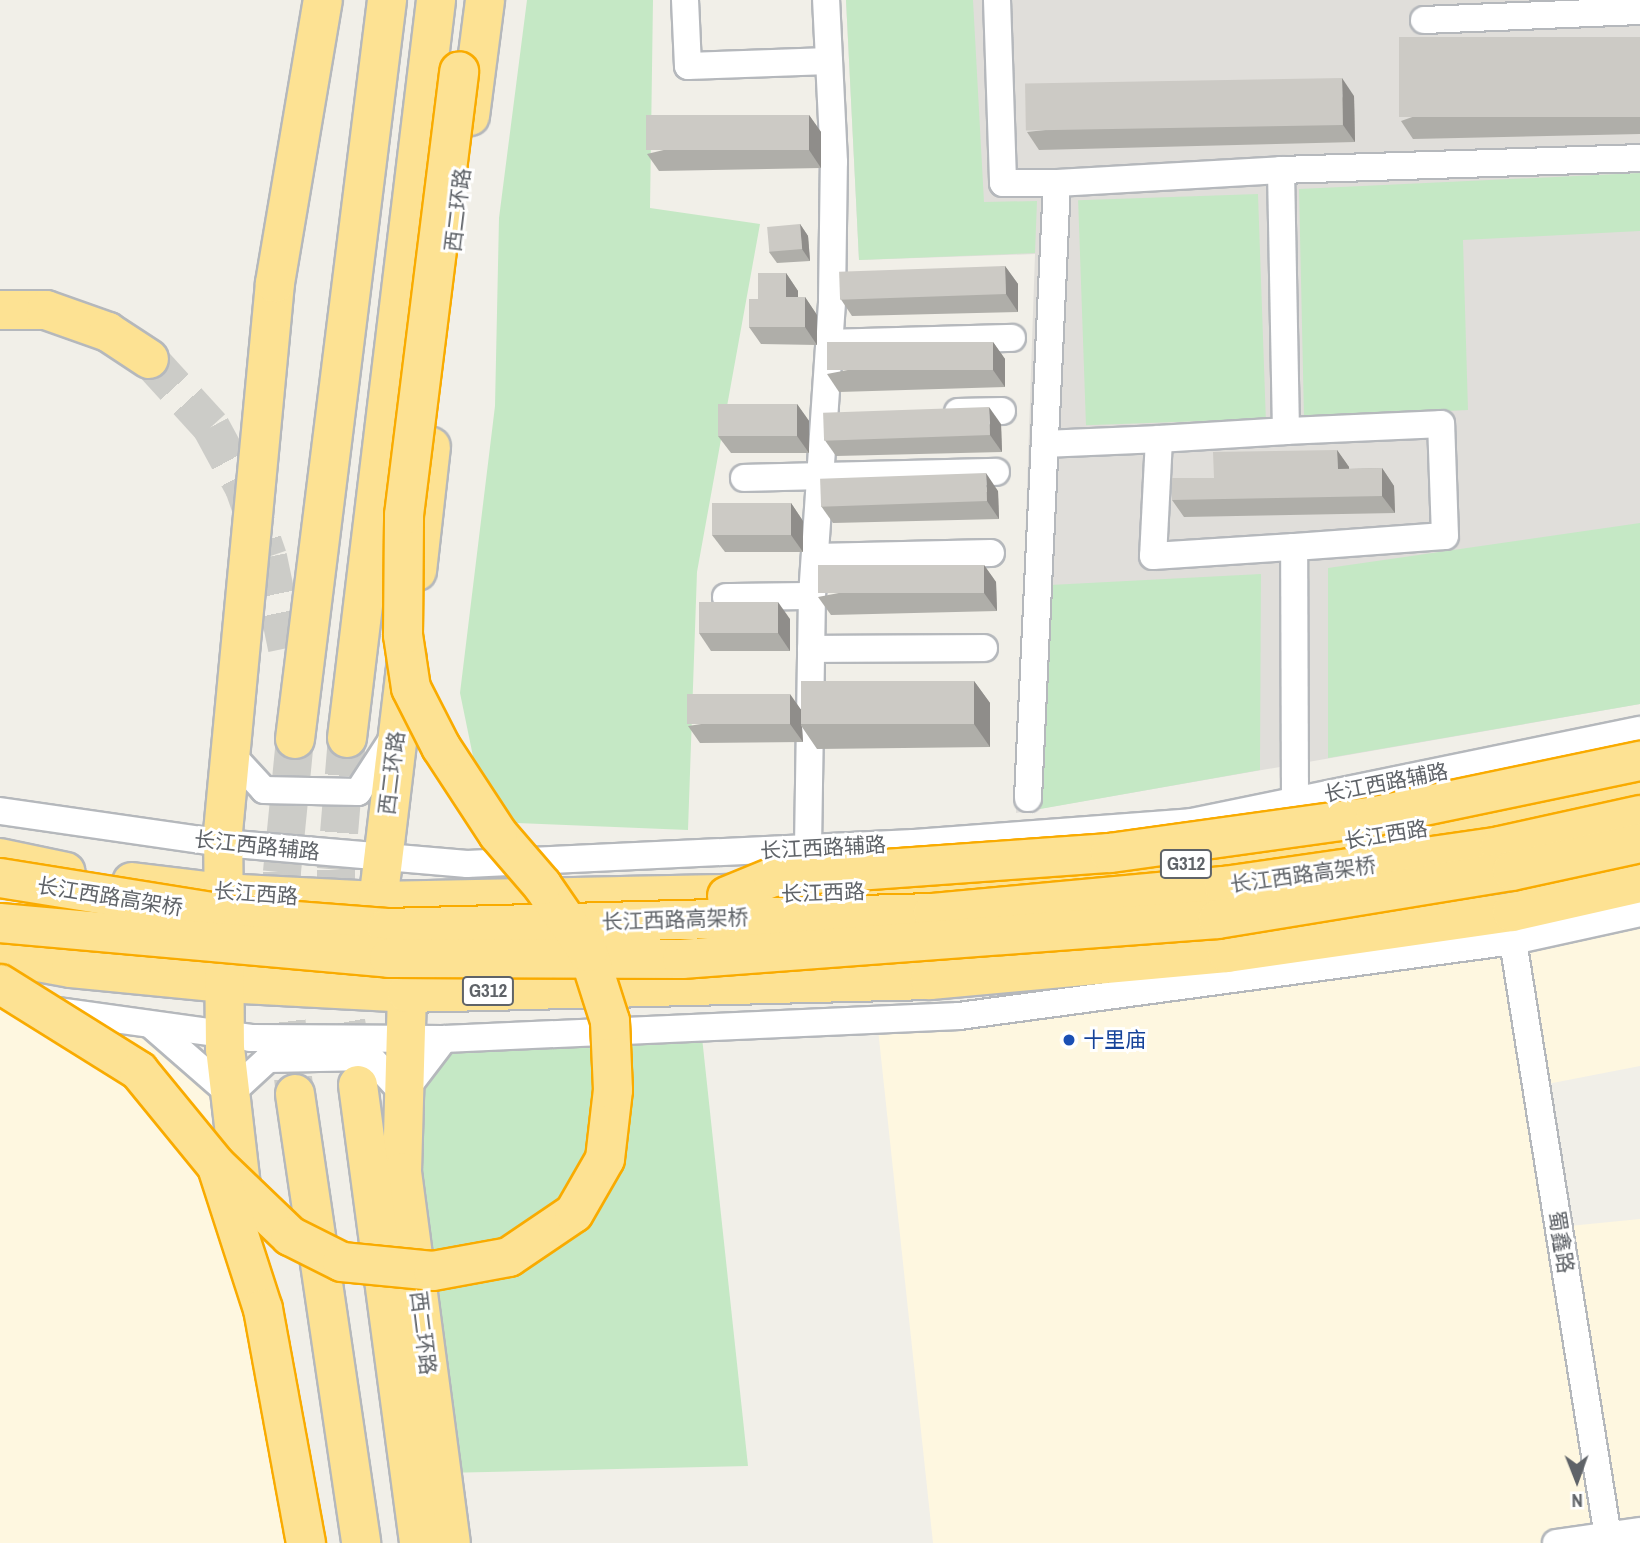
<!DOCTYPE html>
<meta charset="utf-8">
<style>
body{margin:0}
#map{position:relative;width:1640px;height:1543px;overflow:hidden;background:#f1efe8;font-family:"Archivo Narrow","Noto Sans SC",sans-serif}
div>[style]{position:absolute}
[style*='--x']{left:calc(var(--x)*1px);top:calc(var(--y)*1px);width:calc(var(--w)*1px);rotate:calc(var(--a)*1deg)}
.commercial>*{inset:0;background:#fef7e0}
.industrial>*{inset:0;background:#e0deda}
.green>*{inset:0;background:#c5e8c5;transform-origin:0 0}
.highway-tunnel>*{height:38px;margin-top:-19px;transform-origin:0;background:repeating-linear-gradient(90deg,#ccccc8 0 38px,transparent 0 57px)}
.roads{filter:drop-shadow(2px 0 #b5b8bc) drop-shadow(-2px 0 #b5b8bc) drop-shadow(0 2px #b5b8bc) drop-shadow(0 -2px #b5b8bc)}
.minor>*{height:26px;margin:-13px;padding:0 13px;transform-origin:13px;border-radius:13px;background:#fff}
.highway>*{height:38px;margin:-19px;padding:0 19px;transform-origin:19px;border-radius:19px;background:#fde293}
.bridges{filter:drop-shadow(2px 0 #f9ab00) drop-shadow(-2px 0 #f9ab00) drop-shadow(0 2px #f9ab00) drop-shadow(0 -2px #f9ab00)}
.highway-bridge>*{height:38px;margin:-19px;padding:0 19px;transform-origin:19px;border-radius:19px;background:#fde293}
.wall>*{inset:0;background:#afaea9}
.shaded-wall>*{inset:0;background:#8f8d8a}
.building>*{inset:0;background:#cccac5;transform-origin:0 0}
.dots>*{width:19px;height:19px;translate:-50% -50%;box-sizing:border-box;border:4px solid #fff;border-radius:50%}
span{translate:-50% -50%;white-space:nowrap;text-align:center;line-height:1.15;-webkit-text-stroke:6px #fff;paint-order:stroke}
.shield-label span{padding:2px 5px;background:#fff;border:2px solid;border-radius:5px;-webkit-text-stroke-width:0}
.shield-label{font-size:19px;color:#5f6368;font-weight:700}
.street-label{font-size:21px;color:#5f6368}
.transit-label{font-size:21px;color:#164399}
.left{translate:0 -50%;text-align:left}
.north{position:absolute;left:1542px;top:1445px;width:70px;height:70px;-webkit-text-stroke:5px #fff;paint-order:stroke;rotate:179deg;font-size:19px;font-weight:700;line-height:28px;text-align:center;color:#5f6368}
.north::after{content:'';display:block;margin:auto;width:24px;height:32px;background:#5f6368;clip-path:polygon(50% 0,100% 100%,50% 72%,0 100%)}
</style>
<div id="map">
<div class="commercial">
<div style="clip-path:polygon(1640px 913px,1640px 1066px,1537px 1086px,1559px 1227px,1640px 1219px,1640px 1543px,933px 1543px,877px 1020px)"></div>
<div style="clip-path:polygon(0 999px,151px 1025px,230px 1094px,290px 1543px,0 1543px)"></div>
</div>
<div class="industrial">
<div style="clip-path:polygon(846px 0,1640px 0,1640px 704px,1016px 813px,1035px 254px,859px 260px)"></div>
</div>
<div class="green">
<div style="clip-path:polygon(527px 0,653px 0,650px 208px,760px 224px,697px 572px,688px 830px,517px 823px,475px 766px,460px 693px,495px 406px,499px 218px)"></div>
<div style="clip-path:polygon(846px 0,973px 0,984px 202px,1037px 201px,1035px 253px,859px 260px)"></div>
<div style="clip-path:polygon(1640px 173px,1640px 231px,1463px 240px,1468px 410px,1304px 418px,1299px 189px)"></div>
<div style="left:1258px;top:194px;width:225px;height:180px;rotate:88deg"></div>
<div style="clip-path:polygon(1640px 523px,1640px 704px,1328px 758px,1328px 568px)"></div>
<div style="clip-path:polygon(1261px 574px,1260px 770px,1040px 809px,1050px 585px)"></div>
<div style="clip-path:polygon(701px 1028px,748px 1466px,442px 1473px,403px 1093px,444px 1039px)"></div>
</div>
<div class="highway-tunnel">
<div style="--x:149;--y:359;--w:92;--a:47.6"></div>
<div style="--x:211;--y:427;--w:69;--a:61.6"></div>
<div style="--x:244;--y:488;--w:73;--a:70.8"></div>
<div style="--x:268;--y:557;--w:93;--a:78.2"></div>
<div style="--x:347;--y:738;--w:132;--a:94.8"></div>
<div style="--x:336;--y:870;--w:96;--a:90"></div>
<div style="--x:336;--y:966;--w:112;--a:79.7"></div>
<div style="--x:295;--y:739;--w:134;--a:95.6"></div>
<div style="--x:282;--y:872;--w:93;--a:91.2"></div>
<div style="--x:280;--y:965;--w:130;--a:83.4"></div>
</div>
<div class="roads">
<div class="minor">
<div style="--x:685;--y:0;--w:66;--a:87.4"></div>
<div style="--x:688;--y:66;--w:141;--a:-2"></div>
<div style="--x:997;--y:0;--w:183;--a:88.1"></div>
<div style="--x:1003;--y:183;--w:54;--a:0"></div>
<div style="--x:1057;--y:183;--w:616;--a:92.7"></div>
<div style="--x:1424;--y:20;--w:216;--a:-2.4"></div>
<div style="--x:1057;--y:183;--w:224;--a:-3.3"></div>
<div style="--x:830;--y:343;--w:182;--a:-1.6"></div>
<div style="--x:958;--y:412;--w:44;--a:-1.3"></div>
<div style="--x:1286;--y:431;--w:127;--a:176.4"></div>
<div style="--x:1159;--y:439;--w:117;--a:92.9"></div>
<div style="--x:1153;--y:556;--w:141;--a:-3.7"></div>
<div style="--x:1045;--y:444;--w:114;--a:-2.5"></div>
<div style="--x:744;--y:478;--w:252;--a:-1.4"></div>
<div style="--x:816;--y:557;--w:175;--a:-1.3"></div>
<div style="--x:726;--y:597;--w:86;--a:-0.7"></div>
<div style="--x:811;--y:649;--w:173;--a:-0.3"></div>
<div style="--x:230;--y:753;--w:50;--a:47.4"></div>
<div style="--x:264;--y:790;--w:94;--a:1.2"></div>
<div style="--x:358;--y:792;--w:68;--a:-57"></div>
<div style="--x:1295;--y:801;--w:254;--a:-90.2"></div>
<div style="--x:1294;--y:547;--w:151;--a:-4.2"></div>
<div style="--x:1445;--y:536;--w:112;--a:-92"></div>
<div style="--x:1441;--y:424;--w:155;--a:177.4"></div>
<div style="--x:1286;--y:431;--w:261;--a:-91.1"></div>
<div style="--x:1281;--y:170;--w:359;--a:-1.9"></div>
<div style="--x:0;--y:811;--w:225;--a:8.2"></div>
<div style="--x:223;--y:843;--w:245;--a:4.9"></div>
<div style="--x:467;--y:864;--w:447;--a:-2.7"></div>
<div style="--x:914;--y:843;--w:278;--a:-4.3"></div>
<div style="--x:1191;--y:822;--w:458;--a:-11.6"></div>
<div style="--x:808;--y:848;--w:252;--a:-89.1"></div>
<div style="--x:812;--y:596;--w:298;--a:-86.1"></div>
<div style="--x:832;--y:299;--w:137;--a:-89.2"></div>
<div style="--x:834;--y:162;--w:162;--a:-92.8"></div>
<div style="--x:1513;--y:941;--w:610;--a:80.94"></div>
<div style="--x:57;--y:1011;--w:196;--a:7.9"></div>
<div style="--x:251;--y:1038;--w:193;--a:0.3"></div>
<div style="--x:444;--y:1039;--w:516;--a:-2.56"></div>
<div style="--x:959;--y:1016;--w:559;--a:-7.71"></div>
<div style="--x:1513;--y:941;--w:130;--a:-12.4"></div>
<div style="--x:151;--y:1025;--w:105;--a:41.1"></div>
<div style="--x:230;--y:1094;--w:52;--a:-42.6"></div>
<div style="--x:268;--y:1059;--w:102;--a:-1.1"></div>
<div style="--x:370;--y:1057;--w:49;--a:47.5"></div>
<div style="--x:403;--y:1093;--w:68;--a:-52.8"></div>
<div style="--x:1556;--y:1543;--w:85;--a:-8.1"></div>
</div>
<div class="highway">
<div style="--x:470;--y:116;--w:117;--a:-82.6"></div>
<div style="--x:0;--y:310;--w:46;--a:0"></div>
<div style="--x:46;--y:310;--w:66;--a:19.5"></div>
<div style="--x:108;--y:332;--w:49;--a:33.4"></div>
<div style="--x:417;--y:571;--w:125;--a:-83.6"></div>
<div style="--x:407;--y:659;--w:244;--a:96.8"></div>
<div style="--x:378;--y:901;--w:96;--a:72.5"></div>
<div style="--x:407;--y:993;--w:179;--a:91.6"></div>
<div style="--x:402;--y:1172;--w:374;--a:82.5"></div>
<div style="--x:347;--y:738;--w:743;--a:-83.12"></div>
<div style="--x:295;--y:739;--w:745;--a:-82.9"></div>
<div style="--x:0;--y:858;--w:67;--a:12"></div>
<div style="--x:132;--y:882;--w:90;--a:7"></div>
<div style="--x:221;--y:893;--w:157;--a:2.9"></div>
<div style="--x:378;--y:901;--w:545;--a:-1.16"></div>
<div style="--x:923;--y:890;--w:310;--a:-5.7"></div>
<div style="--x:1231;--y:859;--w:277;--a:-8.9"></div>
<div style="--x:1505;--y:816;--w:139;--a:-12.9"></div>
<div style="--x:0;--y:955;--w:72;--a:10.4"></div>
<div style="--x:71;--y:968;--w:154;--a:5.6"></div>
<div style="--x:224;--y:983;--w:183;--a:3.1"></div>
<div style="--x:407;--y:993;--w:523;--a:-1.42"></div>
<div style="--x:930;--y:980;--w:298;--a:-5.2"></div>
<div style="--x:1227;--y:953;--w:288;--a:-8.2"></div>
<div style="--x:1512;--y:912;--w:131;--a:-12.8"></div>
<div style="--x:358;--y:1085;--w:462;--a:82.4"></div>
<div style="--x:295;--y:1094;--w:454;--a:81.6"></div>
<div style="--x:244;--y:1212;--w:164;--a:-96.6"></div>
<div style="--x:225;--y:1049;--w:217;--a:-90.5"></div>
<div style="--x:223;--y:832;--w:551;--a:-84.59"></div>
<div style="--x:275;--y:283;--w:287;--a:-80.4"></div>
</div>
</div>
<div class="bridges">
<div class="highway-bridge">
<div style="--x:0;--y:878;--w:246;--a:9.1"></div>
<div style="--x:243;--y:917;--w:144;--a:4.4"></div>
<div style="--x:387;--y:928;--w:546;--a:-1.57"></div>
<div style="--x:933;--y:913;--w:292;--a:-5.3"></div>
<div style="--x:1224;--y:886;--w:279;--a:-8.2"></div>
<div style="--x:1500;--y:846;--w:143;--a:-12.5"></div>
<div style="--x:727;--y:896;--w:50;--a:-22.4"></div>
<div style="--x:773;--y:877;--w:338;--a:-4.1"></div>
<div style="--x:1110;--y:853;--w:269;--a:-7.9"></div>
<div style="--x:1376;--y:816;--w:270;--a:-11.8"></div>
<div style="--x:0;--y:923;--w:391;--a:5.1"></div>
<div style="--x:389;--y:958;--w:293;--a:0.2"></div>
<div style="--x:682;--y:959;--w:537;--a:-4.27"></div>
<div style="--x:1218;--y:919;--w:298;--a:-9.3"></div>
<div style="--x:1512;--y:871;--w:131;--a:-12.3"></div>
<div style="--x:0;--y:984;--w:164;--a:32"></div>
<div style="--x:139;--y:1071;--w:122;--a:50.7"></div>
<div style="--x:216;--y:1165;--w:103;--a:43.8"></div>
<div style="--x:290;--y:1236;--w:58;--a:26.6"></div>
<div style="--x:342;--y:1262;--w:91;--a:5.6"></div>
<div style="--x:433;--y:1271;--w:77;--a:-10.4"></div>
<div style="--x:509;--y:1257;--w:78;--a:-34.1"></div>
<div style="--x:574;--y:1213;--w:62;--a:-60.1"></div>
<div style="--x:605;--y:1159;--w:69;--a:-83.4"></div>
<div style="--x:613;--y:1090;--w:69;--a:-92.5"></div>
<div style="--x:610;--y:1021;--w:72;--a:-107.7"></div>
<div style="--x:588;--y:952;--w:81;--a:-124.5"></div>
<div style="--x:542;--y:885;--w:67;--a:-130.8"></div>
<div style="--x:498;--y:834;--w:104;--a:-123.2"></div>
<div style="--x:441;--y:747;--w:66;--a:-117"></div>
<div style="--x:411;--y:688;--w:54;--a:-98.6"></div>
<div style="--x:403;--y:635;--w:120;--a:-89.5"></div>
<div style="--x:404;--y:515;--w:447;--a:-82.9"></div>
<div style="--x:218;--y:1170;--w:146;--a:72.1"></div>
<div style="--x:263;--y:1309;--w:238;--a:79.6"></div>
</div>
</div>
<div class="wall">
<div style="clip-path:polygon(1640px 37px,1640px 134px,1413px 139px,1401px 121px)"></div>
<div style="clip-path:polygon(1354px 96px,1355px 142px,1039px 150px,1027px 132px)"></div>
<div style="clip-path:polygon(809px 115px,821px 132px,821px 168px,659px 171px,647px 154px)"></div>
<div style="clip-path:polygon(800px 224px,808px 236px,810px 261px,777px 263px,769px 252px)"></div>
<div style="clip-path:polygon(1005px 266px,1018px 284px,1018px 312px,852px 316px,840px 298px)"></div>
<div style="clip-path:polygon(786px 273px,798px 291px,798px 297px,805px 297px,817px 315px,817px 345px,761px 344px,749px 327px,758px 299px)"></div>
<div style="clip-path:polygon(993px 342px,1005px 359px,1005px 387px,839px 392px,827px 374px)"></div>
<div style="clip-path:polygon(797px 404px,809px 421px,809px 453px,731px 453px,718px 436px)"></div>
<div style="clip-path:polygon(1001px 424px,1002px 452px,836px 456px,824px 439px)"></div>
<div style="clip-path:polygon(1337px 450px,1349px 467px,1349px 469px,1382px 468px,1394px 486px,1395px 513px,1184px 517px,1172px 500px,1214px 478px)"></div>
<div style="clip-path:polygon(998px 491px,999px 519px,833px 523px,821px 506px)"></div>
<div style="clip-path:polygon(791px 503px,803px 521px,803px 552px,725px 552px,712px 535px)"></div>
<div style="clip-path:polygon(984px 565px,996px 582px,997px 611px,831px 615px,818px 597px)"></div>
<div style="clip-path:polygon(790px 619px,790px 651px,711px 651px,699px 633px)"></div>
<div style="clip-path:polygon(974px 681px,990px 703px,990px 747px,817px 749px,802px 727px,803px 742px,700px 743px,688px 726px,801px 709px)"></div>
</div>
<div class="shaded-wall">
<div style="clip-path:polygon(1342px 78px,1354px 96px,1355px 142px,1343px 125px)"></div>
<div style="clip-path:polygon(809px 115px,821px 132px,821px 168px,809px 150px)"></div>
<div style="clip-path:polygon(800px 224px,808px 236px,810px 261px,802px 249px)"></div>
<div style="clip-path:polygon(1005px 266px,1018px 284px,1018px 312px,1006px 294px)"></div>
<div style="clip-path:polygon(786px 273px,798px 291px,798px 315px,786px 297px)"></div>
<div style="clip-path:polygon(805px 297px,817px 315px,817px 345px,805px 327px)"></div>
<div style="clip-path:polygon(993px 342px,1005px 359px,1005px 387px,993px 370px)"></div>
<div style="clip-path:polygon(797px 404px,809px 421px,809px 453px,797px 436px)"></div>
<div style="clip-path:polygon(989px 407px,1001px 424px,1002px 452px,990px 435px)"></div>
<div style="clip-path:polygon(1337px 450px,1349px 467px,1350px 486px,1338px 469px)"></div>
<div style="clip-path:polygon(1382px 468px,1394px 486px,1395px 513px,1382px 496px)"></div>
<div style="clip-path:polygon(986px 473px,998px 491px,999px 519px,987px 501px)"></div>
<div style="clip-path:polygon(791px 503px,803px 521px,803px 552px,791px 535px)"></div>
<div style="clip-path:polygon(984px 565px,996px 582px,997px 611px,984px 593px)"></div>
<div style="clip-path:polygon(778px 602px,790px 619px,790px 651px,778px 633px)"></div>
<div style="clip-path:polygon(974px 681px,990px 703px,990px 747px,974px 724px)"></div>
<div style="clip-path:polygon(790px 694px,802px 711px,801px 726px,802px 727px,803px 742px,790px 724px)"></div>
</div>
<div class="building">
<div style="left:1640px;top:37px;width:80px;height:241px;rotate:90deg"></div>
<div style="left:1342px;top:78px;width:47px;height:317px;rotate:89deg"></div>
<div style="left:809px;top:115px;width:35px;height:163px;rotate:90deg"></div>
<div style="left:800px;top:224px;width:25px;height:33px;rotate:85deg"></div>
<div style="left:1005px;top:266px;width:28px;height:166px;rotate:88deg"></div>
<div style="clip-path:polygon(758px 273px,786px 273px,786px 297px,805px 297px,805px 327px,749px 327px,749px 299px,758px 299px)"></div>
<div style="left:993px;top:342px;width:28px;height:166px;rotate:90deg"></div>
<div style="left:718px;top:404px;width:79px;height:32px"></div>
<div style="left:989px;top:407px;width:28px;height:166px;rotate:88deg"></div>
<div style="clip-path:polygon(1337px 450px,1338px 469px,1382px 468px,1382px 496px,1172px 500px,1172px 478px,1214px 478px,1213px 452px)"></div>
<div style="left:986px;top:473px;width:28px;height:166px;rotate:88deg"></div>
<div style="left:712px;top:503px;width:79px;height:32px"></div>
<div style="left:984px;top:565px;width:28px;height:166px;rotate:90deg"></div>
<div style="left:699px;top:602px;width:79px;height:31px"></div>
<div style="left:974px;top:681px;width:43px;height:173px;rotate:90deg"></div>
<div style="left:790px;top:694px;width:30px;height:103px;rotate:90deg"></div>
</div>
<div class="dots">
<div style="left:1069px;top:1040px;background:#1a4fb4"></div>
</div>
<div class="shield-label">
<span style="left:1186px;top:864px">G312</span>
<span style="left:488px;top:991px">G312</span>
</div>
<div class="street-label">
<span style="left:458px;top:210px;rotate:-83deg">西二环路</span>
<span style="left:392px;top:773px;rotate:-83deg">西二环路</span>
<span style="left:1386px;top:783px;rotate:-11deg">长江西路辅路</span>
<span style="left:1386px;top:835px;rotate:-9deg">长江西路</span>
<span style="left:257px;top:846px;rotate:6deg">长江西路辅路</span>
<span style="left:823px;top:848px;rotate:-3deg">长江西路辅路</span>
<span style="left:1303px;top:875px;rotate:-8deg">长江西路高架桥</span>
<span style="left:823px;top:893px;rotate:-2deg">长江西路</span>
<span style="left:256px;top:894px;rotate:4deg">长江西路</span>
<span style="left:110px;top:897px;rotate:9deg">长江西路高架桥</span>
<span style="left:675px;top:920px;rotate:-2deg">长江西路高架桥</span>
<span style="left:1561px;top:1242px;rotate:81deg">蜀鑫路</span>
<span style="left:423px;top:1333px;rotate:83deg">西二环路</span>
</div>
<div class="transit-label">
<span class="left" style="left:1083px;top:1040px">十里庙</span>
</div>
<div class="north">N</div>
</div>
